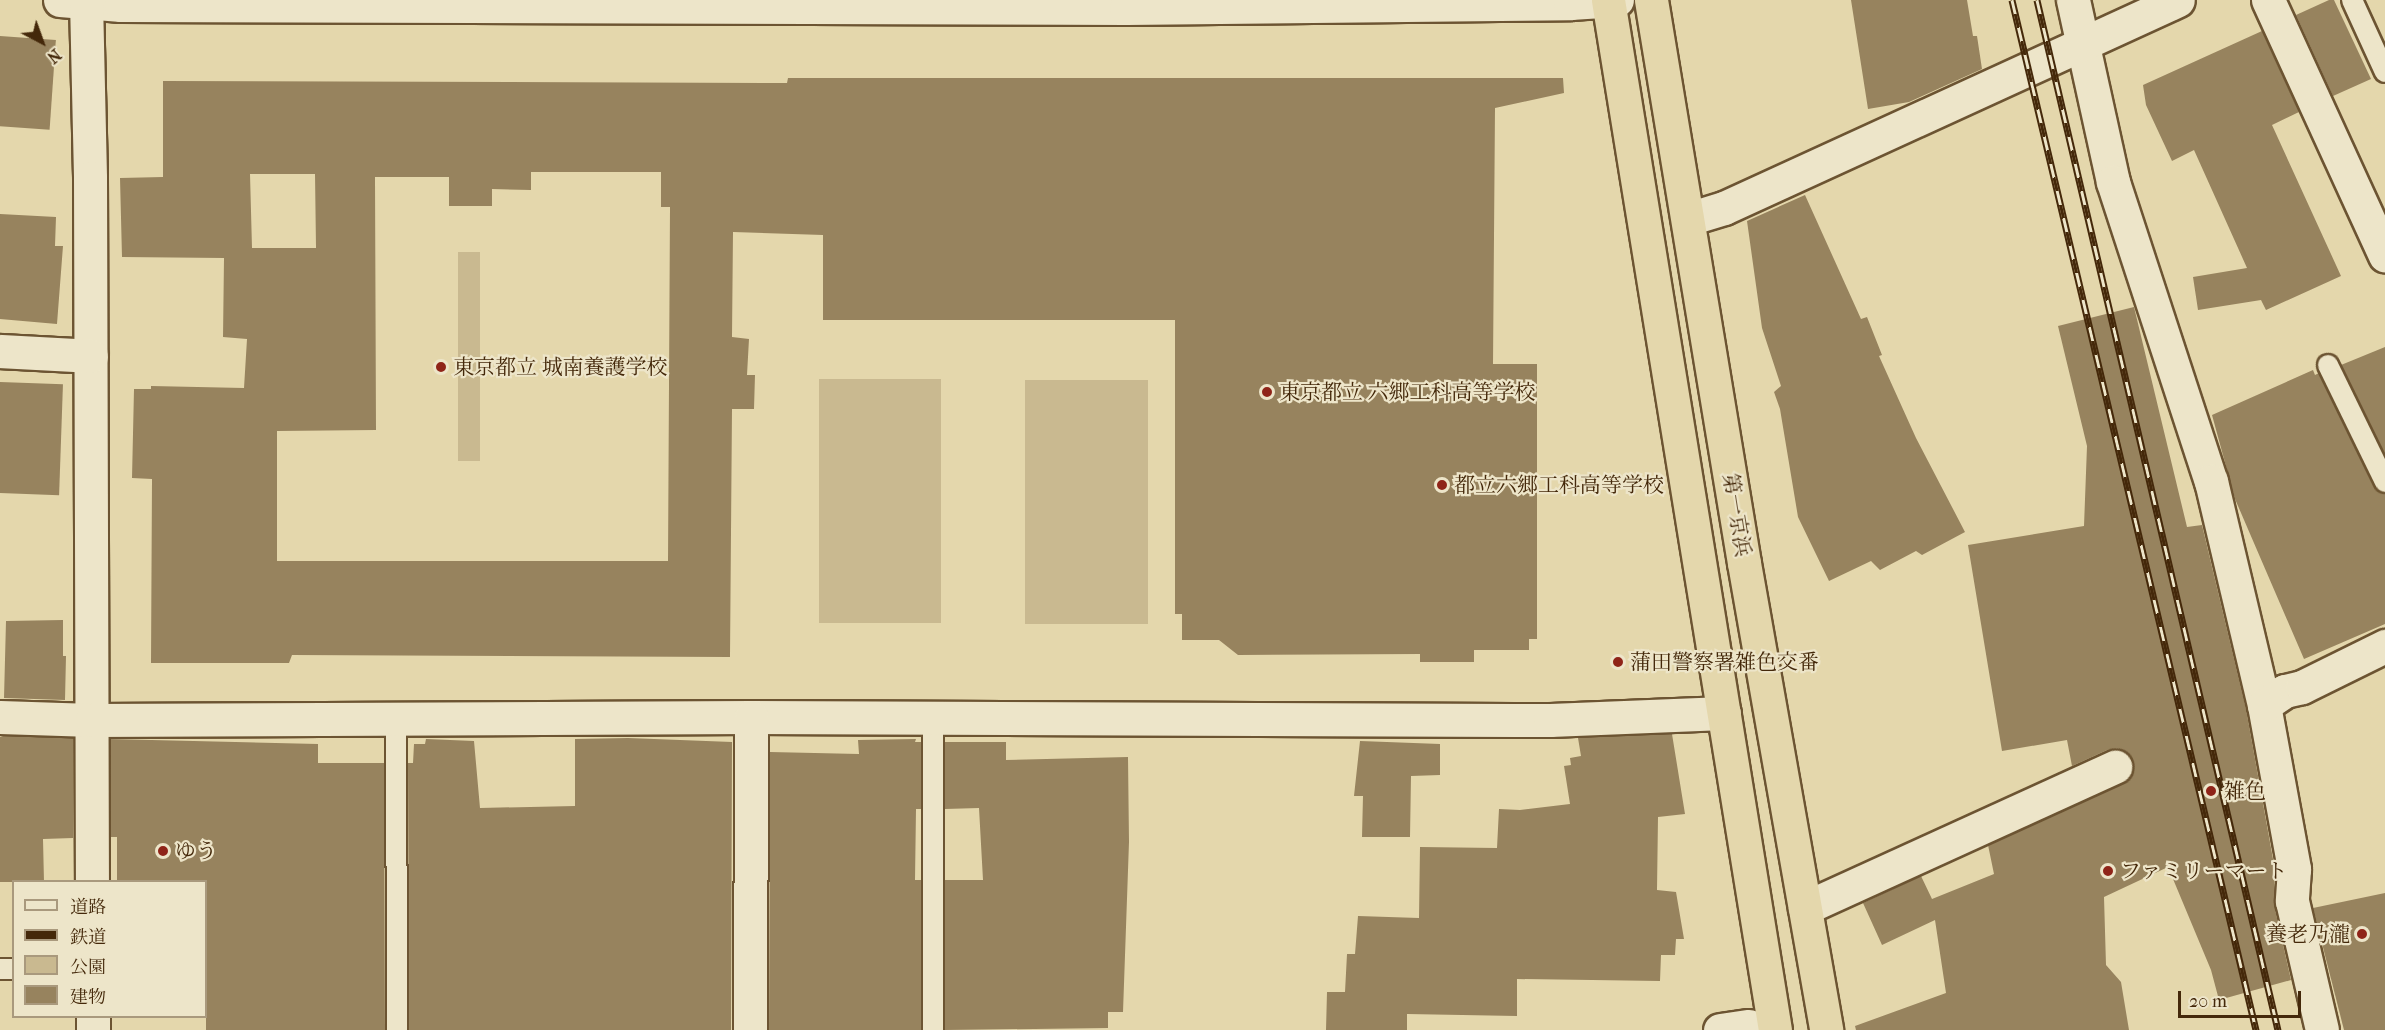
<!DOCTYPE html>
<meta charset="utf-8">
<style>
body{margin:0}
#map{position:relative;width:2385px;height:1030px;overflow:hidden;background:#e4d7ac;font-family:"IM FELL French Canon","Noto Serif JP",serif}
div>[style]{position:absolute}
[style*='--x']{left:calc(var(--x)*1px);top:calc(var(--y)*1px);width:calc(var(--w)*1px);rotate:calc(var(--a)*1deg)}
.green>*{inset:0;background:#c9b990;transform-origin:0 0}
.building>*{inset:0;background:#97835e;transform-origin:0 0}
.roads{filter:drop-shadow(2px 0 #6c5432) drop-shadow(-2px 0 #6c5432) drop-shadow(0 2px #6c5432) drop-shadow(0 -2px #6c5432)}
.service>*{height:20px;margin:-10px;padding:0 10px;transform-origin:10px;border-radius:10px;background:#ede5c9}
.minor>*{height:33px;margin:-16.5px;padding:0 16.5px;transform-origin:16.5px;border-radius:16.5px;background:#ede5c9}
.trunk>*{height:33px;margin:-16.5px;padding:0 16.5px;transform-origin:16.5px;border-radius:16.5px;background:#e4d7ac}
.rail>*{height:7px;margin-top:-3.5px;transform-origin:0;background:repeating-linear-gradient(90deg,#ede5c9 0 14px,#44280a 0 28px);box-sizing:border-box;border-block:2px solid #44280a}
.dots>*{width:16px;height:16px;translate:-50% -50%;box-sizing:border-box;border:3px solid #ede5c9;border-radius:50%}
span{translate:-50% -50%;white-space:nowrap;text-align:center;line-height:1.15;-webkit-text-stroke:4.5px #ede5c9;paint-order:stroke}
.poi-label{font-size:21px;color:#44280a}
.left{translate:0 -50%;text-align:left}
.right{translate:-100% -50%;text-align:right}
.street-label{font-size:21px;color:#44280a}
.legend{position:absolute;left:12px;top:880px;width:195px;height:138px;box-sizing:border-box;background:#ede5c9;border:2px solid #a9997d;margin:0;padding:8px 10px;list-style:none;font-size:18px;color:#44280a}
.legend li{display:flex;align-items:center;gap:12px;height:30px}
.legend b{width:30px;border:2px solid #a9997d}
.north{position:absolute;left:12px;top:12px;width:60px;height:60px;-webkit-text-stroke:4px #ede5c9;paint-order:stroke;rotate:139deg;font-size:16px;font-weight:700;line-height:24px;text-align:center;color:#44280a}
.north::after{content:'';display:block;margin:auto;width:21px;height:27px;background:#44280a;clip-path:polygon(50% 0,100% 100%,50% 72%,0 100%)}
.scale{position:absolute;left:2178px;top:991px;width:123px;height:27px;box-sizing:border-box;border:3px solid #44280a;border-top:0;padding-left:8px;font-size:18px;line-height:21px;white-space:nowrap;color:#44280a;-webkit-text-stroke:4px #ede5c9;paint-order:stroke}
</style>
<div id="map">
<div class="green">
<div style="left:458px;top:252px;width:22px;height:209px"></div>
<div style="left:941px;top:379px;width:244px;height:122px;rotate:90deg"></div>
<div style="left:1148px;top:380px;width:244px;height:123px;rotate:90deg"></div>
</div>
<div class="building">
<div style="clip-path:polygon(1851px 0,1967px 0,1973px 36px,1977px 36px,1982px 69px,1909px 102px,1868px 109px)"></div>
<div style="clip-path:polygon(2329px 0,2334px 0,2371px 79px,2333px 96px,2296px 15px)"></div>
<div style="clip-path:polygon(2262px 31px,2299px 112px,2272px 125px,2341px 276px,2266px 310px,2261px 300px,2198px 310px,2193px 277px,2247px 268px,2194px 150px,2172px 161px,2146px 105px,2143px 85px)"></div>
<div style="left:0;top:36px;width:56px;height:90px;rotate:4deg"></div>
<div style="clip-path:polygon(evenodd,788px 78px,1563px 78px,1564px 93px,1495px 108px,1493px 364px,1537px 364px,1537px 639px,1529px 639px,1529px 650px,1474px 650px,1474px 662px,1420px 662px,1420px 654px,1238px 655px,1219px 640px,1182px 640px,1182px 614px,1175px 614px,1175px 320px,823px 320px,823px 235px,733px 232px,732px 337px,749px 339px,747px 375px,755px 375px,754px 409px,732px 409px,730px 657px,292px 655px,289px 663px,151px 663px,152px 479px,132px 478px,134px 389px,151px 389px,151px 386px,244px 388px,247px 339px,223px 337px,224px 258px,122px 257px,120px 178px,163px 177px,163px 81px,787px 83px,788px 78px,531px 172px,661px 172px,661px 207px,670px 207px,668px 561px,277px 561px,277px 431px,376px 430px,375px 177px,449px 177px,449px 206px,492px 206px,492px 189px,531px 190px,531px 172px,788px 78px,250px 174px,315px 174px,316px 248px,252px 248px,250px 174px)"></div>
<div style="clip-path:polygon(1805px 195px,1861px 319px,1867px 317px,1882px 355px,1879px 356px,1916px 438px,1965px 532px,1922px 555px,1916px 551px,1880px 570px,1871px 561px,1829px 581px,1798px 517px,1780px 409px,1774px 392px,1781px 386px,1762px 328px,1747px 221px)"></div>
<div style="clip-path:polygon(0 214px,56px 217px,55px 246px,63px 246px,57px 324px,0 319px)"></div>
<div style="clip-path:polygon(2134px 307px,2187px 527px,2202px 525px,2246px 709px,2275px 870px,2274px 905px,2291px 980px,2219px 1000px,2211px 970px,2168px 867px,2104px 897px,2106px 965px,2121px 982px,2129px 1030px,1856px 1030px,1855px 1026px,1946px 993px,1935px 920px,1882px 945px,1863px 903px,1921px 876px,1932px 899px,1994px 874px,1988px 845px,2123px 784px,2131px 777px,2134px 768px,2132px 760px,2126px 752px,2117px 748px,2107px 750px,2072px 766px,2067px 740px,2002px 751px,1968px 545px,2084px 526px,2087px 446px,2058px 326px)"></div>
<div style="clip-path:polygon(2385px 347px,2385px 455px,2341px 365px)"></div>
<div style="clip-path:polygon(2313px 370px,2315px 375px,2319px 373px,2374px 487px,2385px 494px,2385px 624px,2304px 659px,2235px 499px,2212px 415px)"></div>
<div style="left:0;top:382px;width:63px;height:111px;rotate:2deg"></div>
<div style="clip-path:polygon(63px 620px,63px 656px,66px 656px,65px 700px,4px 698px,6px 621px)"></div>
<div style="clip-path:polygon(1672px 734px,1685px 814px,1658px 817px,1657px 890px,1676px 892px,1684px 939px,1676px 939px,1675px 955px,1661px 955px,1660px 981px,1517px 979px,1517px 1016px,1407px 1014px,1407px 1030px,1326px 1030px,1327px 992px,1345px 992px,1347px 954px,1355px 954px,1358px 916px,1419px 918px,1420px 847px,1497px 848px,1499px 809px,1520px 810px,1570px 804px,1564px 766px,1571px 765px,1570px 758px,1581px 756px,1578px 738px)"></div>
<div style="clip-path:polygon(3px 736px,73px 738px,73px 838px,43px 839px,44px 882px,0 882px,0 737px)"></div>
<div style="clip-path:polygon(628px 738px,732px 742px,731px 1030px,409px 1030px,408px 763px,413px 763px,414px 744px,425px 744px,426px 739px,474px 741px,480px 808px,575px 806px,575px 739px)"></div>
<div style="clip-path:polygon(110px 739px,318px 744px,318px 763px,384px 763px,385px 1030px,206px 1030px,206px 882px,117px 882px,117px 837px,111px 837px)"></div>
<div style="clip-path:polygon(916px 739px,915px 742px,921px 742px,921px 809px,916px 809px,915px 880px,921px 880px,921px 1030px,769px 1030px,770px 752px,859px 754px,858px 740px)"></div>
<div style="clip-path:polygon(1360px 741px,1440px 744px,1440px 775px,1411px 776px,1410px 837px,1362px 837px,1363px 796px,1354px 796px)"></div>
<div style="clip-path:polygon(945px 742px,1006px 742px,1006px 760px,1128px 757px,1129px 842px,1123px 1012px,1108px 1012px,1108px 1028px,945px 1030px,945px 880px,983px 880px,979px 808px,945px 809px)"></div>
<div style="clip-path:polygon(2385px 893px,2385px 1030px,2344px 1030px,2313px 908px)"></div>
</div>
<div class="roads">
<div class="service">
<div style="--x:2352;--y:0;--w:79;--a:65.4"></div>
<div style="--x:2328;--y:365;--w:130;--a:64"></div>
<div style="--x:396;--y:718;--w:312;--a:89.8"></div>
<div style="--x:933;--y:718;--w:312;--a:90"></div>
<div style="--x:0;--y:969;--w:14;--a:0"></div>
</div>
<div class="minor">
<div style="--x:60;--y:0;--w:61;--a:4.7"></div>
<div style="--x:121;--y:5;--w:1005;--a:0.17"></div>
<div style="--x:1126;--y:8;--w:444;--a:-0.6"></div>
<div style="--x:1570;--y:3;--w:47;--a:-3.7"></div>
<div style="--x:86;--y:0;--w:178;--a:88.7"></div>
<div style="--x:90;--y:178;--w:704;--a:89.84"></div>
<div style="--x:2073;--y:0;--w:186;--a:77.6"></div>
<div style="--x:2113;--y:182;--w:315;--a:71.9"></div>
<div style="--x:2211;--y:481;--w:230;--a:76.7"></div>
<div style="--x:2264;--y:705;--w:167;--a:79.6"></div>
<div style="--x:2294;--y:869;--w:32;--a:94"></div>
<div style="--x:2292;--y:901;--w:132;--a:76.9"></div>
<div style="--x:2268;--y:0;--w:281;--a:65.4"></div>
<div style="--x:1688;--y:219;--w:38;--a:-17"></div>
<div style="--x:1724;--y:208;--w:499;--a:-24.6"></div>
<div style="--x:0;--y:351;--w:91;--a:3.1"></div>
<div style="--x:2264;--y:705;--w:25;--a:-34"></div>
<div style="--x:2285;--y:691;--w:17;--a:-13"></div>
<div style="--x:2302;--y:687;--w:93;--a:-26.3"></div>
<div style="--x:0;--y:717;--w:92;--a:1.9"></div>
<div style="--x:92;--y:720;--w:659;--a:-0.26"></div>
<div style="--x:751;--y:717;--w:799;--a:0.22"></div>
<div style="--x:1550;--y:720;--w:174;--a:-2.3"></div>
<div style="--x:1805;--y:908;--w:341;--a:-24.5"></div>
<div style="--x:93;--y:1016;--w:14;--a:90"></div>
<div style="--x:750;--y:1030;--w:313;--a:-89.8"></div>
<div style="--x:1720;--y:1030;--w:29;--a:-8"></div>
</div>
<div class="trunk">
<div style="--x:1608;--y:0;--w:1043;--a:80.79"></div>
<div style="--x:1651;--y:0;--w:571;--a:80.62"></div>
<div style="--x:1744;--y:563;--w:474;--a:80"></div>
</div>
</div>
<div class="rail">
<div style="--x:2012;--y:0;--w:1059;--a:76.67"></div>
<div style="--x:2037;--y:0;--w:1058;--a:76.83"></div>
</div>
<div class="dots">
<div style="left:441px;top:367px;background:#8f2418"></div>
<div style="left:1267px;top:392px;background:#8f2418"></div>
<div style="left:1442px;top:485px;background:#8f2418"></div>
<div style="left:1618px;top:662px;background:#8f2418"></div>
<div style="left:2211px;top:791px;background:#8f2418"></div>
<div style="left:163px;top:851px;background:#8f2418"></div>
<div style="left:2108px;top:871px;background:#8f2418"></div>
<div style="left:2362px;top:934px;background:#8f2418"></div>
</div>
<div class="poi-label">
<span class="left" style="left:453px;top:367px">東京都立 城南養護学校</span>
<span class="left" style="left:1279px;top:392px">東京都立 六郷工科高等学校</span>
<span class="left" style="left:1454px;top:485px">都立六郷工科高等学校</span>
<span class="left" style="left:1630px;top:662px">蒲田警察署雑色交番</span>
<span class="left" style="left:2224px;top:791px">雑色</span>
<span class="left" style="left:175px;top:851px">ゆう</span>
<span class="left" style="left:2120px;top:871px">ファミリーマート</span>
<span class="right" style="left:2350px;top:934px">養老乃瀧</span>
</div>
<div class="street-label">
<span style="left:1737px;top:515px;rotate:81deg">第一京浜</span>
</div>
<ul class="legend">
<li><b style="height:8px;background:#ede5c9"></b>道路</li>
<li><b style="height:8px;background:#44280a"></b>鉄道</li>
<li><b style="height:16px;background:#c9b990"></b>公園</li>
<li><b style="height:16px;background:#97835e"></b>建物</li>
</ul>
<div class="north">N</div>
<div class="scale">20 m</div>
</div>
